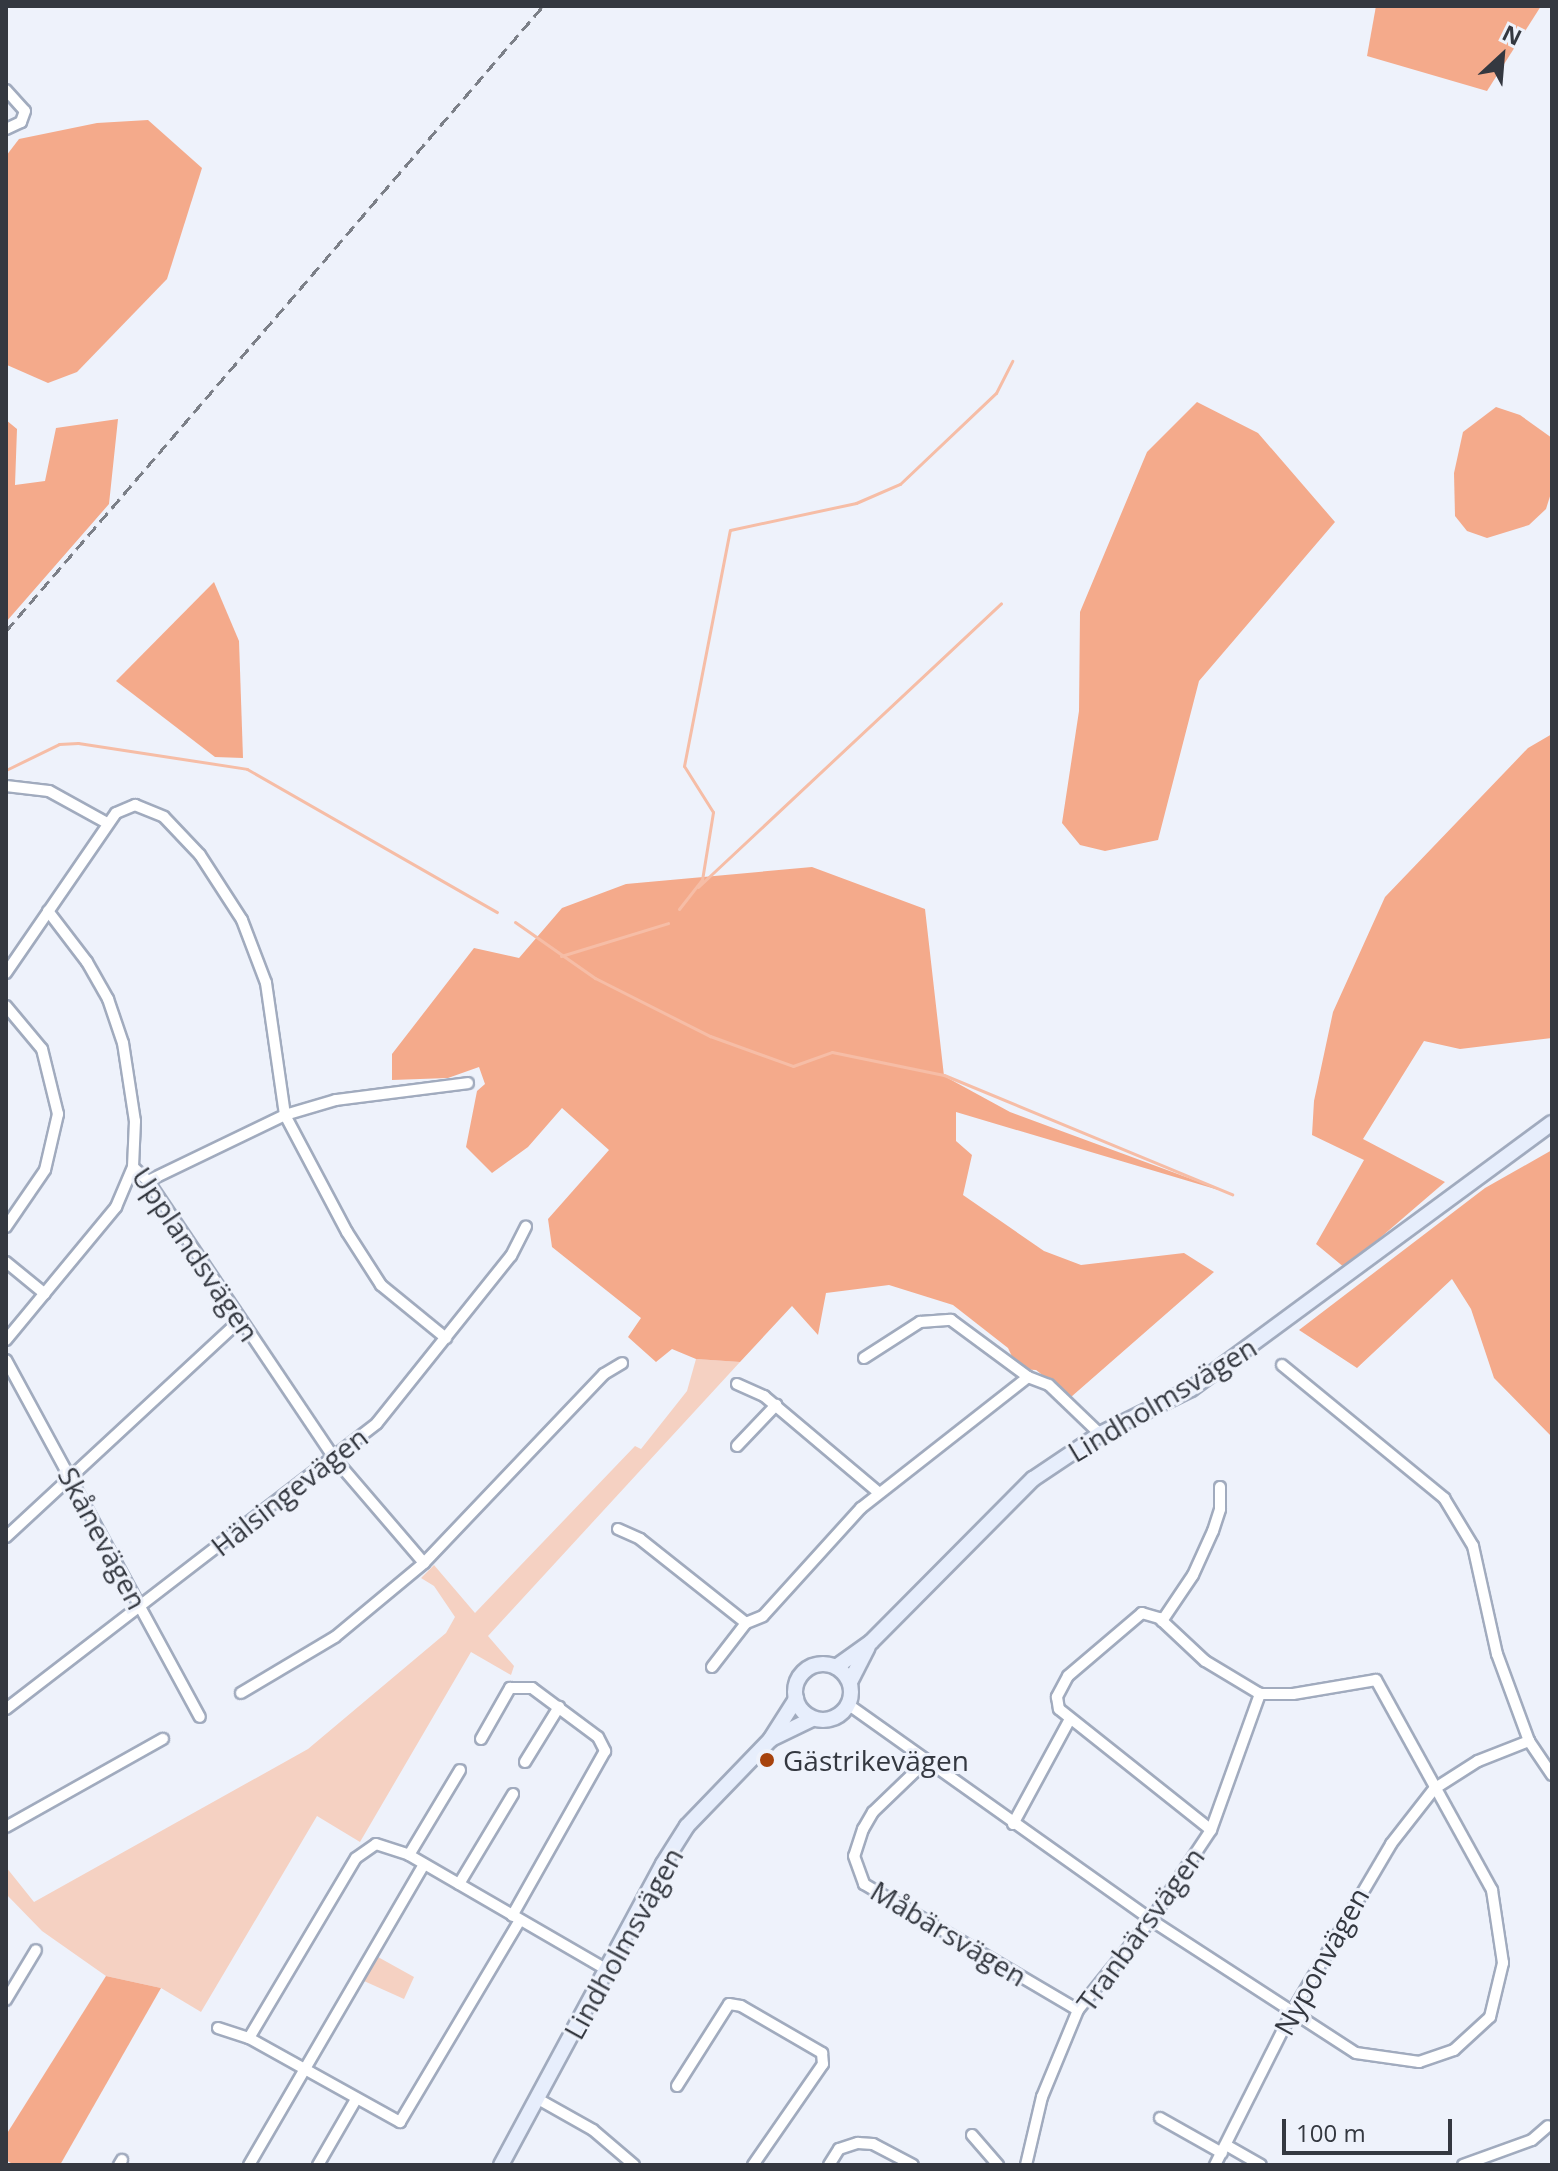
<!DOCTYPE html>
<meta charset="utf-8">
<style>
body{margin:0}
#map{position:relative;width:1558px;height:2171px;overflow:hidden;background:#eef2fb;font-family:"Open Sans",sans-serif}
div>[style]{position:absolute}
[style*='--x']{left:calc(var(--x)*1px);top:calc(var(--y)*1px);width:calc(var(--w)*1px);rotate:calc(var(--a)*1deg)}
.green>*{inset:0;background:#f5d1c2}
.forest>*{inset:0;background:#f4aa8b}
.stream>*{height:3px;margin:-1.5px;padding:0 1.5px;transform-origin:1.5px;border-radius:1.5px;background:#f6bda6}
.roads{filter:drop-shadow(2px 0 #a1abbe) drop-shadow(-2px 0 #a1abbe) drop-shadow(0 2px #a1abbe) drop-shadow(0 -2px #a1abbe)}
.minor>*{height:10px;margin:-5px;padding:0 5px;transform-origin:5px;border-radius:5px;background:#fff}
.secondary>*{height:14px;margin:-7px;padding:0 7px;transform-origin:7px;border-radius:7px;background:#e7eefc}
.secondary>.ring{margin:-7px;padding:0;box-sizing:content-box;background:none;border:14px solid #e7eefc;border-radius:50%}
.rail>*{height:3px;margin-top:-1.5px;transform-origin:0;background:repeating-linear-gradient(90deg,#7c8088 0 12px,transparent 0 18px)}
.dots>*{width:22px;height:22px;translate:-50% -50%;box-sizing:border-box;border:4px solid #eef2fb;border-radius:50%}
span{translate:-50% -50%;white-space:nowrap;text-align:center;line-height:1.15;-webkit-text-stroke:6px #eef2fb;paint-order:stroke}
.street-label{font-size:28px;color:#343840}
.poi-label{font-size:28px;color:#343840}
.left{translate:0 -50%;text-align:left}
.frame{position:absolute;inset:0;border:8px solid #343840;pointer-events:none}
.north{position:absolute;left:1462px;top:16px;width:80px;height:80px;-webkit-text-stroke:6px #eef2fb;paint-order:stroke;rotate:26deg;font-size:22px;font-weight:700;line-height:32px;text-align:center;color:#343840}
.north::after{content:'';display:block;margin:auto;width:28px;height:36px;background:#343840;clip-path:polygon(50% 0,100% 100%,50% 72%,0 100%)}
.scale{position:absolute;left:1282px;top:2119px;width:170px;height:36px;box-sizing:border-box;border:4px solid #343840;border-top:0;padding-left:10px;font-size:24px;line-height:28px;white-space:nowrap;color:#343840;-webkit-text-stroke:6px #eef2fb;paint-order:stroke}
</style>
<div id="map">
<div class="green">
<div style="clip-path:polygon(696px 1359px,740px 1362px,488px 1636px,514px 1666px,511px 1675px,471px 1652px,360px 1842px,317px 1816px,201px 2012px,161px 1988px,106px 1976px,42px 1931px,6px 1894px,6px 1867px,34px 1902px,308px 1749px,446px 1633px,455px 1617px,434px 1586px,421px 1578px,434px 1565px,475px 1613px,635px 1446px,641px 1449px,687px 1391px)"></div>
<div style="clip-path:polygon(378px 1957px,414px 1977px,404px 1999px,364px 1981px)"></div>
</div>
<div class="forest">
<div style="clip-path:polygon(1376px 6px,1541px 6px,1487px 91px,1367px 56px)"></div>
<div style="clip-path:polygon(148px 120px,202px 168px,167px 279px,77px 372px,48px 383px,7px 365px,6px 156px,19px 139px,97px 123px)"></div>
<div style="clip-path:polygon(1197px 402px,1258px 433px,1335px 522px,1199px 681px,1158px 840px,1105px 851px,1080px 845px,1062px 823px,1079px 711px,1080px 612px,1147px 452px)"></div>
<div style="clip-path:polygon(1496px 407px,1520px 415px,1552px 438px,1552px 490px,1546px 509px,1529px 525px,1487px 538px,1467px 531px,1455px 516px,1454px 473px,1463px 432px)"></div>
<div style="clip-path:polygon(118px 419px,109px 504px,6px 622px,6px 420px,17px 429px,15px 485px,45px 481px,56px 428px)"></div>
<div style="clip-path:polygon(214px 582px,239px 641px,243px 758px,215px 757px,116px 681px)"></div>
<div style="clip-path:polygon(1552px 734px,1552px 1038px,1460px 1049px,1424px 1041px,1363px 1139px,1445px 1182px,1345px 1268px,1316px 1244px,1364px 1160px,1312px 1135px,1314px 1101px,1333px 1012px,1385px 897px,1528px 748px)"></div>
<div style="clip-path:polygon(812px 867px,925px 909px,944px 1076px,1010px 1112px,1232px 1194px,956px 1112px,956px 1141px,972px 1155px,963px 1195px,1044px 1251px,1081px 1265px,1184px 1253px,1214px 1272px,1071px 1397px,1036px 1370px,1018px 1369px,1008px 1348px,953px 1305px,889px 1285px,826px 1293px,818px 1335px,792px 1306px,740px 1362px,696px 1359px,672px 1349px,656px 1362px,628px 1337px,641px 1318px,552px 1247px,548px 1219px,609px 1150px,562px 1108px,528px 1147px,492px 1173px,466px 1147px,477px 1091px,485px 1084px,479px 1067px,448px 1078px,392px 1080px,392px 1054px,474px 948px,519px 958px,562px 908px,626px 884px)"></div>
<div style="clip-path:polygon(1552px 1150px,1552px 1437px,1494px 1378px,1471px 1309px,1452px 1279px,1357px 1368px,1299px 1330px,1485px 1188px)"></div>
<div style="clip-path:polygon(106px 1976px,161px 1988px,60px 2165px,14px 2165px,6px 2160px,6px 2135px)"></div>
</div>
<div class="stream">
<div style="--x:6;--y:770;--w:59;--a:-26.1"></div>
<div style="--x:59;--y:744;--w:19;--a:-3"></div>
<div style="--x:78;--y:743;--w:171;--a:8.7"></div>
<div style="--x:247;--y:769;--w:288;--a:29.8"></div>
<div style="--x:698;--y:887;--w:415;--a:-43.1"></div>
<div style="--x:679;--y:909;--w:37;--a:-52"></div>
<div style="--x:702;--y:880;--w:69;--a:-80.8"></div>
<div style="--x:713;--y:812;--w:54;--a:-122.2"></div>
<div style="--x:684;--y:766;--w:240;--a:-79"></div>
<div style="--x:730;--y:530;--w:129;--a:-12.1"></div>
<div style="--x:856;--y:503;--w:48;--a:-23.4"></div>
<div style="--x:900;--y:484;--w:132;--a:-43.5"></div>
<div style="--x:996;--y:393;--w:36;--a:-63"></div>
<div style="--x:515;--y:922;--w:98;--a:35"></div>
<div style="--x:595;--y:978;--w:129;--a:26.8"></div>
<div style="--x:710;--y:1036;--w:88;--a:19.9"></div>
<div style="--x:793;--y:1066;--w:41;--a:-19.7"></div>
<div style="--x:832;--y:1052;--w:114;--a:11.6"></div>
<div style="--x:944;--y:1075;--w:312;--a:22.5"></div>
<div style="--x:561;--y:956;--w:112;--a:-17.1"></div>
</div>
<div class="roads">
<div class="minor">
<div style="--x:6;--y:90;--w:28;--a:48"></div>
<div style="--x:25;--y:111;--w:12;--a:110"></div>
<div style="--x:21;--y:122;--w:17;--a:155"></div>
<div style="--x:6;--y:786;--w:43;--a:6.6"></div>
<div style="--x:49;--y:791;--w:66;--a:28.9"></div>
<div style="--x:48;--y:911;--w:64;--a:52.6"></div>
<div style="--x:87;--y:962;--w:43;--a:60.4"></div>
<div style="--x:108;--y:999;--w:46;--a:71.2"></div>
<div style="--x:123;--y:1043;--w:79;--a:81.3"></div>
<div style="--x:135;--y:1121;--w:46;--a:92.5"></div>
<div style="--x:133;--y:1167;--w:21;--a:43"></div>
<div style="--x:148;--y:1181;--w:334;--a:56.1"></div>
<div style="--x:334;--y:1458;--w:138;--a:49.4"></div>
<div style="--x:424;--y:1563;--w:261;--a:-46.4"></div>
<div style="--x:604;--y:1374;--w:21;--a:-31"></div>
<div style="--x:6;--y:973;--w:194;--a:-55.5"></div>
<div style="--x:116;--y:813;--w:21;--a:-23"></div>
<div style="--x:135;--y:805;--w:31;--a:22"></div>
<div style="--x:164;--y:817;--w:52;--a:46.5"></div>
<div style="--x:200;--y:855;--w:77;--a:57.1"></div>
<div style="--x:242;--y:920;--w:67;--a:69.1"></div>
<div style="--x:266;--y:983;--w:133;--a:81.8"></div>
<div style="--x:285;--y:1115;--w:132;--a:62.1"></div>
<div style="--x:347;--y:1232;--w:63;--a:57.3"></div>
<div style="--x:381;--y:1285;--w:84;--a:39.2"></div>
<div style="--x:6;--y:1006;--w:56;--a:50.1"></div>
<div style="--x:42;--y:1049;--w:67;--a:76.2"></div>
<div style="--x:58;--y:1114;--w:57;--a:103.1"></div>
<div style="--x:45;--y:1170;--w:69;--a:124.4"></div>
<div style="--x:148;--y:1181;--w:152;--a:-25.7"></div>
<div style="--x:285;--y:1115;--w:53;--a:-16.4"></div>
<div style="--x:336;--y:1100;--w:133;--a:-7.3"></div>
<div style="--x:6;--y:1262;--w:50;--a:39.4"></div>
<div style="--x:6;--y:1340;--w:173;--a:-50.4"></div>
<div style="--x:116;--y:1207;--w:43;--a:-67"></div>
<div style="--x:864;--y:1358;--w:67;--a:-32.7"></div>
<div style="--x:920;--y:1322;--w:31;--a:-4"></div>
<div style="--x:951;--y:1320;--w:96;--a:36.5"></div>
<div style="--x:1028;--y:1377;--w:22;--a:21"></div>
<div style="--x:1049;--y:1385;--w:71;--a:43.9"></div>
<div style="--x:6;--y:1360;--w:406;--a:61.5"></div>
<div style="--x:1282;--y:1365;--w:210;--a:39.4"></div>
<div style="--x:1444;--y:1498;--w:56;--a:58.9"></div>
<div style="--x:1473;--y:1546;--w:111;--a:77.5"></div>
<div style="--x:1497;--y:1654;--w:93;--a:69.8"></div>
<div style="--x:1529;--y:1741;--w:41;--a:55.9"></div>
<div style="--x:737;--y:1384;--w:30;--a:24"></div>
<div style="--x:764;--y:1396;--w:150;--a:40.1"></div>
<div style="--x:737;--y:1446;--w:57;--a:-46.4"></div>
<div style="--x:618;--y:1529;--w:24;--a:24"></div>
<div style="--x:640;--y:1539;--w:135;--a:38.4"></div>
<div style="--x:746;--y:1623;--w:18;--a:-22"></div>
<div style="--x:763;--y:1616;--w:146;--a:-47.8"></div>
<div style="--x:861;--y:1508;--w:212;--a:-38.1"></div>
<div style="--x:6;--y:1537;--w:319;--a:-42.8"></div>
<div style="--x:1162;--y:1621;--w:55;--a:-56"></div>
<div style="--x:1193;--y:1575;--w:48;--a:-65.6"></div>
<div style="--x:1213;--y:1531;--w:23;--a:-72"></div>
<div style="--x:1220;--y:1509;--w:22;--a:-90"></div>
<div style="--x:712;--y:1667;--w:56;--a:-52.3"></div>
<div style="--x:241;--y:1693;--w:109;--a:-30.8"></div>
<div style="--x:335;--y:1637;--w:116;--a:-39.7"></div>
<div style="--x:849;--y:1705;--w:371;--a:35.4"></div>
<div style="--x:1151;--y:1920;--w:244;--a:33"></div>
<div style="--x:1356;--y:2053;--w:64;--a:8.1"></div>
<div style="--x:1419;--y:2062;--w:37;--a:-19"></div>
<div style="--x:1454;--y:2050;--w:49;--a:-42.5"></div>
<div style="--x:1490;--y:2017;--w:56;--a:-76.5"></div>
<div style="--x:1503;--y:1963;--w:74;--a:-98.6"></div>
<div style="--x:1492;--y:1890;--w:240;--a:-118.9"></div>
<div style="--x:1376;--y:1680;--w:84;--a:170.4"></div>
<div style="--x:1293;--y:1694;--w:33;--a:180"></div>
<div style="--x:1260;--y:1694;--w:64;--a:-149"></div>
<div style="--x:1205;--y:1661;--w:63;--a:-136.9"></div>
<div style="--x:1159;--y:1618;--w:18;--a:-164"></div>
<div style="--x:1142;--y:1613;--w:97;--a:139.6"></div>
<div style="--x:1068;--y:1676;--w:24;--a:118"></div>
<div style="--x:1057;--y:1697;--w:12;--a:81"></div>
<div style="--x:1059;--y:1709;--w:194;--a:38.5"></div>
<div style="--x:6;--y:1709;--w:468;--a:-37.6"></div>
<div style="--x:377;--y:1423;--w:214;--a:-51.3"></div>
<div style="--x:511;--y:1256;--w:33;--a:-63"></div>
<div style="--x:481;--y:1739;--w:59;--a:-60.4"></div>
<div style="--x:510;--y:1688;--w:22;--a:0"></div>
<div style="--x:532;--y:1688;--w:82;--a:36.6"></div>
<div style="--x:598;--y:1737;--w:16;--a:63"></div>
<div style="--x:605;--y:1751;--w:189;--a:119.4"></div>
<div style="--x:525;--y:1762;--w:65;--a:-58.3"></div>
<div style="--x:924;--y:1763;--w:71;--a:136.1"></div>
<div style="--x:873;--y:1812;--w:20;--a:120"></div>
<div style="--x:863;--y:1829;--w:28;--a:108"></div>
<div style="--x:854;--y:1856;--w:30;--a:70"></div>
<div style="--x:864;--y:1884;--w:248;--a:30.5"></div>
<div style="--x:1013;--y:1824;--w:117;--a:-61.5"></div>
<div style="--x:6;--y:1827;--w:180;--a:-29.3"></div>
<div style="--x:409;--y:1855;--w:99;--a:-59"></div>
<div style="--x:459;--y:1884;--w:105;--a:-59"></div>
<div style="--x:6;--y:2000;--w:58;--a:-59"></div>
<div style="--x:218;--y:2028;--w:33;--a:18"></div>
<div style="--x:249;--y:2038;--w:173;--a:29.1"></div>
<div style="--x:400;--y:2122;--w:235;--a:-59.3"></div>
<div style="--x:249;--y:2038;--w:209;--a:-59.3"></div>
<div style="--x:356;--y:1858;--w:24;--a:-35"></div>
<div style="--x:376;--y:1844;--w:35;--a:18"></div>
<div style="--x:409;--y:1855;--w:229;--a:30.1"></div>
<div style="--x:677;--y:2086;--w:97;--a:-57.6"></div>
<div style="--x:729;--y:2004;--w:12;--a:9"></div>
<div style="--x:741;--y:2006;--w:94;--a:30.1"></div>
<div style="--x:822;--y:2053;--w:11;--a:85"></div>
<div style="--x:823;--y:2064;--w:123;--a:124.7"></div>
<div style="--x:538;--y:2099;--w:63;--a:29.4"></div>
<div style="--x:593;--y:2130;--w:54;--a:40.5"></div>
<div style="--x:1160;--y:2118;--w:71;--a:29.4"></div>
<div style="--x:972;--y:2135;--w:40;--a:49"></div>
<div style="--x:1226;--y:2145;--w:40;--a:29.7"></div>
<div style="--x:119;--y:2165;--w:6;--a:-59"></div>
<div style="--x:249;--y:2165;--w:348;--a:-59.8"></div>
<div style="--x:318;--y:2165;--w:74;--a:-60"></div>
<div style="--x:829;--y:2165;--w:19;--a:-58"></div>
<div style="--x:839;--y:2149;--w:20;--a:-18"></div>
<div style="--x:858;--y:2143;--w:15;--a:4"></div>
<div style="--x:873;--y:2144;--w:45;--a:27.7"></div>
<div style="--x:1026;--y:2165;--w:70;--a:-76.8"></div>
<div style="--x:1042;--y:2097;--w:94;--a:-67.5"></div>
<div style="--x:1078;--y:2010;--w:116;--a:-51"></div>
<div style="--x:1151;--y:1920;--w:108;--a:-56.3"></div>
<div style="--x:1211;--y:1830;--w:145;--a:-70.2"></div>
<div style="--x:1215;--y:2165;--w:169;--a:-63.3"></div>
<div style="--x:1291;--y:2014;--w:197;--a:-59.5"></div>
<div style="--x:1391;--y:1844;--w:70;--a:-52"></div>
<div style="--x:1434;--y:1789;--w:52;--a:-32.5"></div>
<div style="--x:1478;--y:1761;--w:55;--a:-21.4"></div>
<div style="--x:1463;--y:2165;--w:73;--a:-19.9"></div>
<div style="--x:1532;--y:2140;--w:21;--a:-41"></div>
</div>
<div class="secondary">
<div class="ring" style="left:795px;top:1664px;width:42px;height:42px"></div>
<div style="--x:836;--y:1667;--w:43;--a:-35.5"></div>
<div style="--x:871;--y:1642;--w:230;--a:-45.2"></div>
<div style="--x:1033;--y:1479;--w:81;--a:-33.9"></div>
<div style="--x:1100;--y:1434;--w:102;--a:-26.3"></div>
<div style="--x:1191;--y:1389;--w:448;--a:-36.4"></div>
<div style="--x:850;--y:1682;--w:39;--a:-63"></div>
<div style="--x:771;--y:1739;--w:46;--a:-26"></div>
<div style="--x:501;--y:2165;--w:342;--a:-61.7"></div>
<div style="--x:663;--y:1864;--w:45;--a:-57.7"></div>
<div style="--x:687;--y:1826;--w:120;--a:-46"></div>
<div style="--x:770;--y:1740;--w:49;--a:-57.6"></div>
</div>
</div>
<div class="rail">
<div style="--x:6;--y:631;--w:824;--a:-49.33"></div>
</div>
<div class="dots">
<div style="left:767px;top:1760px;background:#a7430d"></div>
</div>
<div class="street-label">
<span style="left:196px;top:1254px;rotate:56deg">Upplandsvägen</span>
<span style="left:1162px;top:1399px;rotate:-31deg">Lindholmsvägen</span>
<span style="left:289px;top:1491px;rotate:-38deg">Hälsingevägen</span>
<span style="left:103px;top:1538px;rotate:62deg">Skånevägen</span>
<span style="left:1140px;top:1929px;rotate:-54deg">Tranbärsvägen</span>
<span style="left:949px;top:1933px;rotate:31deg">Måbärsvägen</span>
<span style="left:623px;top:1943px;rotate:-61deg">Lindholmsvägen</span>
<span style="left:1321px;top:1961px;rotate:-61deg">Nyponvägen</span>
</div>
<div class="poi-label">
<span class="left" style="left:783px;top:1760px">Gästrikevägen</span>
</div>
<div class="frame"></div>
<div class="north">N</div>
<div class="scale">100 m</div>
</div>
